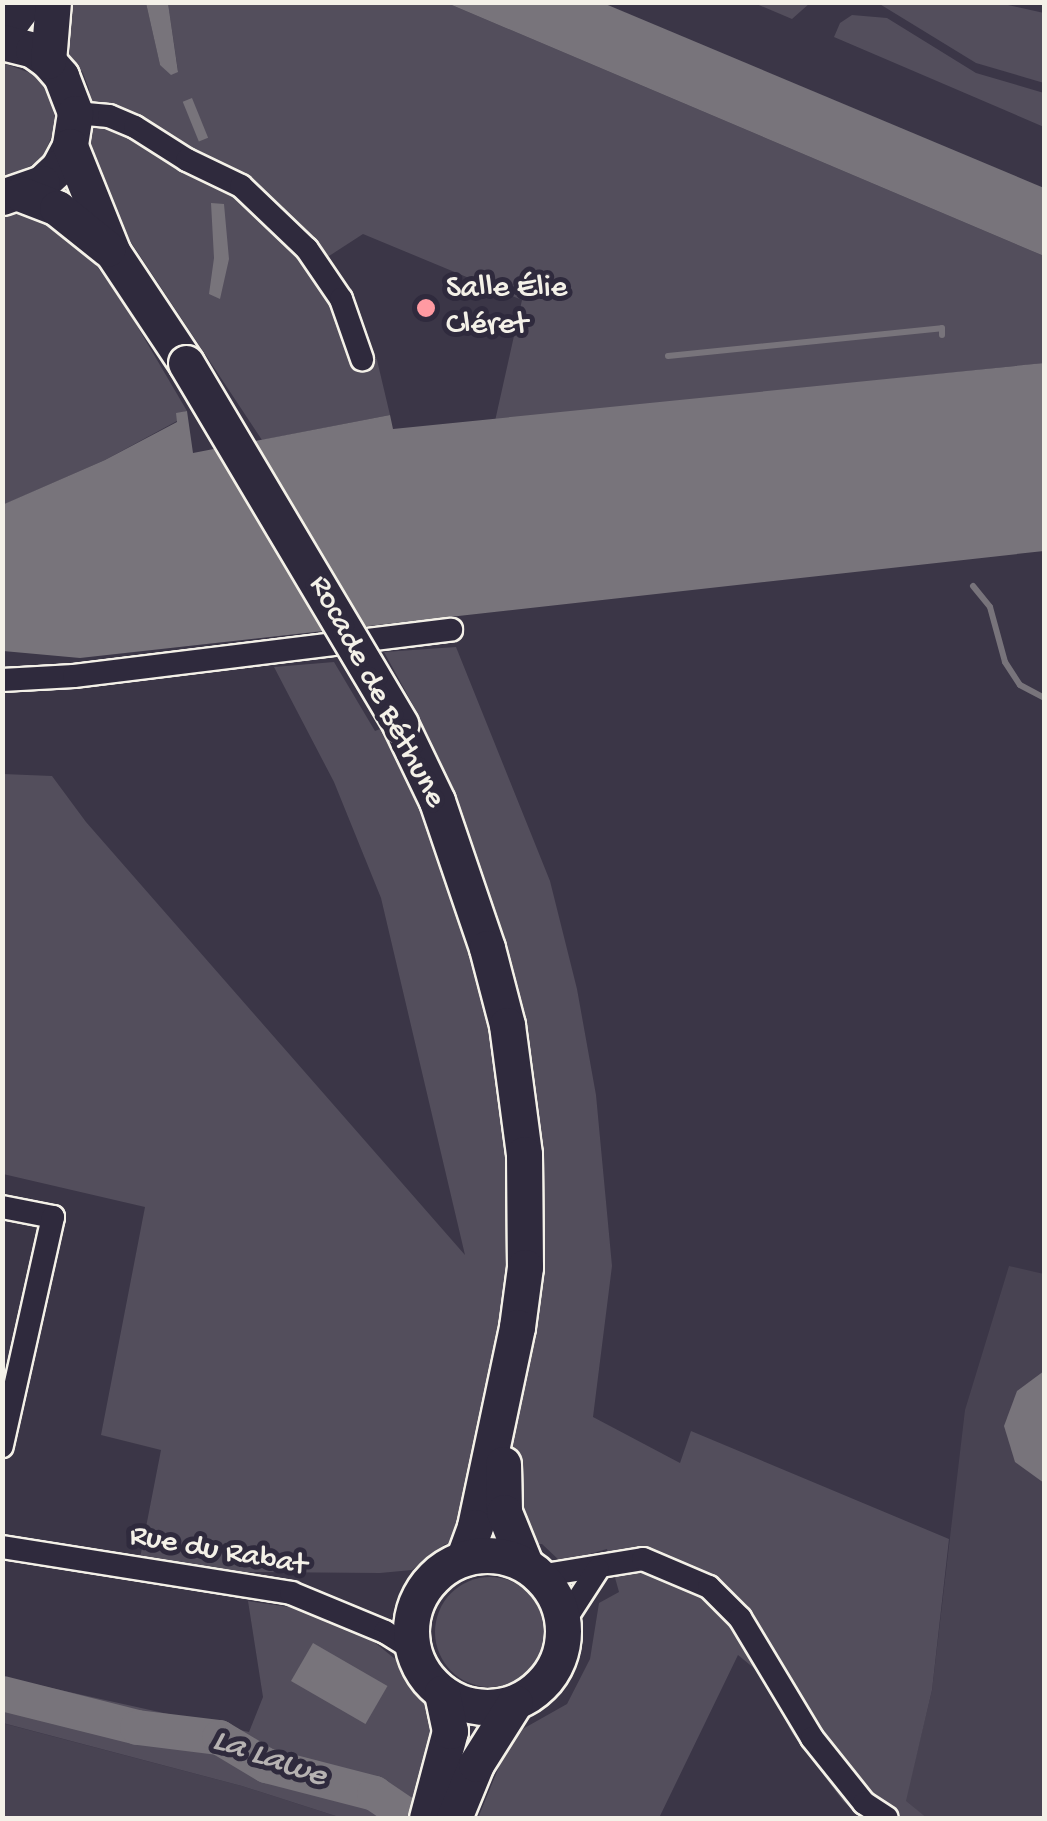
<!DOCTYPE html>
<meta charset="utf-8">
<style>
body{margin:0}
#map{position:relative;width:1047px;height:1821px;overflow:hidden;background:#3b3647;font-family:"Gochi Hand",sans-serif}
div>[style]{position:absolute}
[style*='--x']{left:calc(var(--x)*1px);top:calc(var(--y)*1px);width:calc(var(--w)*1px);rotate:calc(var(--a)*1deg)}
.built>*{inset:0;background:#484352}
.green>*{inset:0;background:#534e5c}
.round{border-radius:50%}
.water>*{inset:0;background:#78747b;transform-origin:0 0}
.stream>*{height:6px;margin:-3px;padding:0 3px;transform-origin:3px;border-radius:3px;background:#78747b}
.river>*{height:35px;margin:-17.5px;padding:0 17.5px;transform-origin:17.5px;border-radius:17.5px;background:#78747b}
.roads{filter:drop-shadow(2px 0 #f4f1e8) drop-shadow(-2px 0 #f4f1e8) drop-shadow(0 2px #f4f1e8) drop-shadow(0 -2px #f4f1e8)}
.minor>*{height:22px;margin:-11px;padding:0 11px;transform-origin:11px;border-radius:11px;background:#2f2a3d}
.primary>*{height:35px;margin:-17.5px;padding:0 17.5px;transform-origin:17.5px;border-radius:17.5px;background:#2f2a3d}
.primary>.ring{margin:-17.5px;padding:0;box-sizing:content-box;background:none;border:35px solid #2f2a3d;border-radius:50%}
.bridges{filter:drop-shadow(2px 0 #f4f1e8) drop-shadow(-2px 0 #f4f1e8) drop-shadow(0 2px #f4f1e8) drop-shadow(0 -2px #f4f1e8)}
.primary-bridge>*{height:35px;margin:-17.5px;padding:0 17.5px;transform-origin:17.5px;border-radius:17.5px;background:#2f2a3d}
.dots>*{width:28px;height:28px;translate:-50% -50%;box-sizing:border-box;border:5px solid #2f2a3d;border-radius:50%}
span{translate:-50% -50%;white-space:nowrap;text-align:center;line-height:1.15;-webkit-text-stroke:10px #2f2a3d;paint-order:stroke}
.poi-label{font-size:32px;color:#f4f1e8}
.left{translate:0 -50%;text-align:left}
.street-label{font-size:32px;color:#f4f1e8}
.water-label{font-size:35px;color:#b6b2b2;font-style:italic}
.frame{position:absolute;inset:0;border:5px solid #f4f1e8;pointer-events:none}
</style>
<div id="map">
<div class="built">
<div style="clip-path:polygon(1009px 1266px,1044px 1274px,1044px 1818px,927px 1818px,905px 1802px,932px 1690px,965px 1410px)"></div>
<div style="clip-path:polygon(2px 1723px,242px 1786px,342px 1818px,3px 1818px)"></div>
</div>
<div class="green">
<div style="clip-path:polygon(2px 3px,146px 3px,160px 65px,178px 71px,168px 3px,447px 3px,1044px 256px,1044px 363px,495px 421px,522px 300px,363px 234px,326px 258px,339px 274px,377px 360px,390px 415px,262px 440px,109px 209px,91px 165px,89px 89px,83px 73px,61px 42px,3px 25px)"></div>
<div style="clip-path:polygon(754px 3px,810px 3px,792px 19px)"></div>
<div style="clip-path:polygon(878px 3px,999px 3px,1044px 13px,1044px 83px,976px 63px)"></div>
<div style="clip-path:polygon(852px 15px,887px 18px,976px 73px,1044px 93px,1044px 127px,834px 37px,840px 23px)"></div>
<div style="clip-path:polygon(3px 63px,33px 74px,46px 87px,57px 124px,42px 159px,9px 178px,3px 178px)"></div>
<div style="clip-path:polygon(36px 211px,79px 242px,123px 302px,187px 411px,177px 414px,177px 421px,105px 460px,3px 505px,2px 212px)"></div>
<div style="clip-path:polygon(456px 647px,550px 881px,577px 989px,596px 1095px,612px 1266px,593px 1417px,680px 1463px,691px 1431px,949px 1539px,932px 1690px,906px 1801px,927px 1818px,862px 1818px,843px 1801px,792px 1733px,761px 1674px,738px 1655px,659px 1818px,478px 1818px,512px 1735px,567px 1704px,590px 1659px,599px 1603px,619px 1592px,607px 1549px,561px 1562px,542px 1544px,445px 1544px,412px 1570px,380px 1573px,244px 1572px,140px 1558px,161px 1450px,101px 1435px,145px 1207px,3px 1174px,3px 774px,52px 776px,86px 822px,465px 1255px,381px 898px,334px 782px,274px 667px,334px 662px,375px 731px,418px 714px,384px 652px)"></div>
<div class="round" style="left:435px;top:1577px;width:110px;height:110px"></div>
<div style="clip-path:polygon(248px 1601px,296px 1608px,368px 1637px,400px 1663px,426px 1702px,436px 1732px,412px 1818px,342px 1818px,242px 1786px,3px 1723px,2px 1677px,249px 1732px,263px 1697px)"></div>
</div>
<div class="water">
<div style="clip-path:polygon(146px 3px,168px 3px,178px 72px,171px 75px,160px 65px)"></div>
<div style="clip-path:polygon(447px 3px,603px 3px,1044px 188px,1044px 256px)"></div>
<div style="left:192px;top:98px;width:43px;height:10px;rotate:68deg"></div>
<div style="clip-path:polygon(211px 203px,224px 204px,229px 259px,220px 299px,209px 294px,214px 258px)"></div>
<div style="clip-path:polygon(1044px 363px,1044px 551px,80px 658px,3px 651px,2px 505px,105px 460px,177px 422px,176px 413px,187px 411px,193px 453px,390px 415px,393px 429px)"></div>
<div style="clip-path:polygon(1044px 1371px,1044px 1483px,1015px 1462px,1004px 1426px,1017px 1391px)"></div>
<div style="left:313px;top:1643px;width:86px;height:44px;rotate:30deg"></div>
</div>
<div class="stream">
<div style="--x:668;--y:356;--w:275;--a:-5.8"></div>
<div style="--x:942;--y:328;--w:7;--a:90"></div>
<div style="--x:973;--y:586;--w:27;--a:51"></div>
<div style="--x:990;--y:607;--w:57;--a:74.7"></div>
<div style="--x:1005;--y:662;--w:27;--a:57"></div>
<div style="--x:1020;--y:685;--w:27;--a:28"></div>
</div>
<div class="river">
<div style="--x:2;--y:1693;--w:139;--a:14.1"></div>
<div style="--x:137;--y:1727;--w:83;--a:7"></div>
<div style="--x:219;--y:1737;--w:55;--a:30.8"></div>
<div style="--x:266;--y:1765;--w:112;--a:14.5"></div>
<div style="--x:374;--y:1793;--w:45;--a:34"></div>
</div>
<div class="roads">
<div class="minor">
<div style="--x:75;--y:113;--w:34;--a:5"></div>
<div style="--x:109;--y:116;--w:28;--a:23"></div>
<div style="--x:135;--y:127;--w:62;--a:32.4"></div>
<div style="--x:187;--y:160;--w:60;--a:25.7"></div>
<div style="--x:241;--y:186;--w:91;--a:43.7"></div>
<div style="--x:307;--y:249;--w:60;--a:55.8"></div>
<div style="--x:341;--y:299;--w:64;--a:70.7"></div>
<div style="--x:2;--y:680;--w:72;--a:-3.2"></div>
<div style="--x:74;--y:676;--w:380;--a:-7"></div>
<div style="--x:2;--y:1207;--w:52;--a:11.1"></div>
<div style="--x:53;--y:1217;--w:235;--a:102.6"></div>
<div style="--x:2;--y:1547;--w:293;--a:9"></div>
<div style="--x:291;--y:1593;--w:102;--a:22.5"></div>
<div style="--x:385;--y:1632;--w:32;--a:32"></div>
<div style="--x:539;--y:1576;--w:105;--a:-9.3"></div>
<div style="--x:643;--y:1559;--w:72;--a:23"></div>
<div style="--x:709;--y:1587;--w:44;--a:45"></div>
<div style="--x:740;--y:1618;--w:140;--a:59"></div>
<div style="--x:812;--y:1738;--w:83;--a:51.3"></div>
<div style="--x:864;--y:1803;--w:27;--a:33"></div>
<div style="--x:563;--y:1623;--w:64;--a:-57.1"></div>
</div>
<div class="primary">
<div style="--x:2;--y:34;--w:40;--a:-53"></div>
<div style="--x:2;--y:42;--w:32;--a:14"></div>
<div style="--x:33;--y:50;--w:19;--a:36"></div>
<div style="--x:48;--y:61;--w:20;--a:49"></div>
<div style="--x:61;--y:76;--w:40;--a:69"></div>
<div style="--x:75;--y:113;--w:33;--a:99"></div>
<div style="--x:70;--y:146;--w:24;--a:118"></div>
<div style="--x:59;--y:167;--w:23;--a:137"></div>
<div style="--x:42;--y:183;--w:42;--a:160.7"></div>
<div style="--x:48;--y:61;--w:59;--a:-85.2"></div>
<div style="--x:70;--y:146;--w:115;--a:68.1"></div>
<div style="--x:113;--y:253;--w:132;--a:56.4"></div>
<div style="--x:21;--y:194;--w:39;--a:21"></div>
<div style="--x:57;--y:208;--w:65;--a:38.8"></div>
<div style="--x:400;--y:724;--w:85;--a:64.3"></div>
<div style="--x:437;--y:801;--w:155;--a:71.2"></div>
<div style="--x:487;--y:948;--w:80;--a:75.4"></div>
<div style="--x:507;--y:1025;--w:130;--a:82.5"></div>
<div style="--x:524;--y:1154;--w:113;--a:89.5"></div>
<div style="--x:525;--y:1267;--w:61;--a:97.6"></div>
<div style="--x:517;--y:1327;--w:204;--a:101.9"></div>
<div style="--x:475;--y:1527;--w:32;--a:110"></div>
<div style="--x:503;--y:1464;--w:48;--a:88.8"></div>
<div style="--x:504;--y:1512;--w:56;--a:68"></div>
<div class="ring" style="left:411px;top:1555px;width:117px;height:117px"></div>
<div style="--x:427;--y:1818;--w:90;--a:-75.2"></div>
<div style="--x:450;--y:1731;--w:39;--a:-102"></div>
<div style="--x:454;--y:1818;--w:58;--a:-67.8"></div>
<div style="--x:476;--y:1764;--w:73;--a:-57.8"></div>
</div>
</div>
<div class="bridges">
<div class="primary-bridge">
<div style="--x:186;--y:363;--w:420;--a:59.3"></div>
</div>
</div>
<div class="dots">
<div style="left:426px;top:308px;background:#ff9aa2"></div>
</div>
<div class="poi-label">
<span class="left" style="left:446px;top:308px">Salle Élie<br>Cléret</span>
</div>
<div class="street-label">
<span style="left:376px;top:692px;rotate:62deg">Rocade de Béthune</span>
<span style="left:218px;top:1552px;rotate:10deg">Rue du Rabat</span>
</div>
<div class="water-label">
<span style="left:269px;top:1760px;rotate:19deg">La Lawe</span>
</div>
<div class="frame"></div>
</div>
